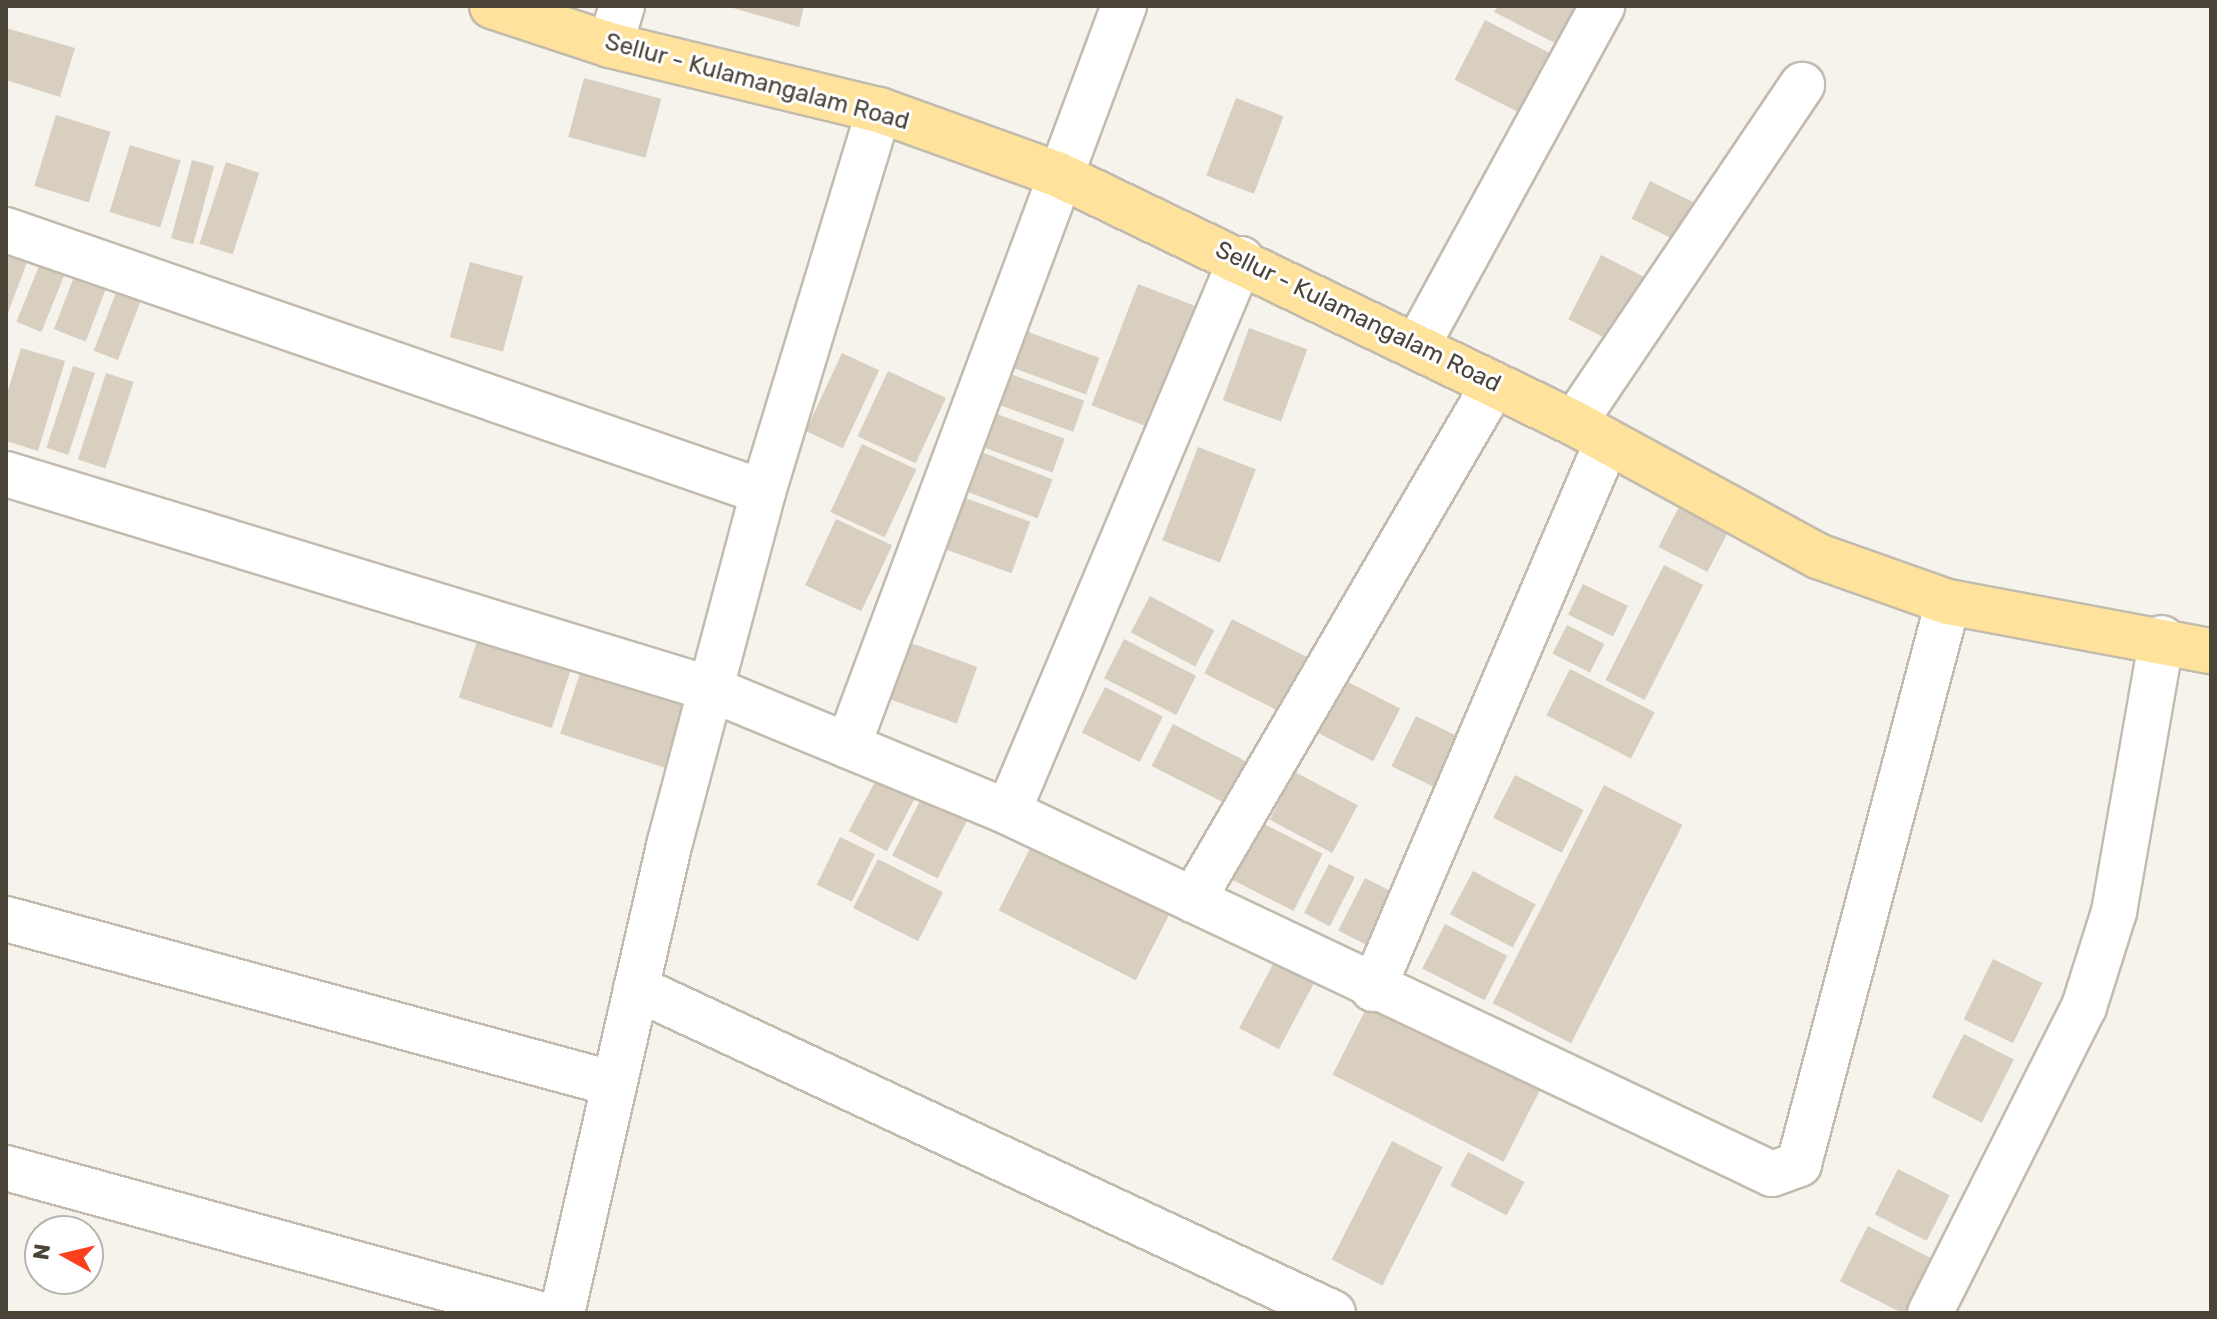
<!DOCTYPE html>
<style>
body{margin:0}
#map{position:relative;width:2217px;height:1319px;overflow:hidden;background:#f6f3ec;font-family:Rubik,sans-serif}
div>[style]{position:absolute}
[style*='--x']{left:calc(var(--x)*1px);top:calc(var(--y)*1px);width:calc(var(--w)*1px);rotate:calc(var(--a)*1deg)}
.building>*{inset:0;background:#d8cfc1;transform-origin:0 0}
.roads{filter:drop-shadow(2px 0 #c2bbae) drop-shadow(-2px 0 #c2bbae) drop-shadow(0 2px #c2bbae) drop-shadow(0 -2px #c2bbae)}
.minor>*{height:44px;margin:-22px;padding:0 22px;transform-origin:22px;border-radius:22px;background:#fff}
.major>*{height:44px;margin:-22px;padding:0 22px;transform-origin:22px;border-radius:22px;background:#ffe39c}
span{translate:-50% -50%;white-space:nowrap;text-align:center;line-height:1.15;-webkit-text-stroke:6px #fff;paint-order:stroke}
.street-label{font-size:24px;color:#4b4439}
.frame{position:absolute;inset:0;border:8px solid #4b4439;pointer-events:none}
.north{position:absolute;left:24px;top:1215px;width:80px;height:80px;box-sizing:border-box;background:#fff;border:2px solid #b7b4b0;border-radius:50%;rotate:278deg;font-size:22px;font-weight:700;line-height:32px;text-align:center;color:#4b4439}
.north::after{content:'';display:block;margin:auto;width:28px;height:36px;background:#fc3f1d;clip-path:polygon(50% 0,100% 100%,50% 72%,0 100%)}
</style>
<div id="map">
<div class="building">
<div style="clip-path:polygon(726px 6px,804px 6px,799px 27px)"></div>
<div style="clip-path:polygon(1498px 6px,1579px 6px,1559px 45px,1494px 12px)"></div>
<div style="left:1485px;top:20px;width:79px;height:67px;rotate:27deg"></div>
<div style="clip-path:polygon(6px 28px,75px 48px,60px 97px,6px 80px)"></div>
<div style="left:584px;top:78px;width:80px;height:61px;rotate:15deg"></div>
<div style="left:1236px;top:98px;width:51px;height:83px;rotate:21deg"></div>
<div style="left:56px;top:115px;width:57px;height:74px;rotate:17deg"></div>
<div style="left:130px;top:145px;width:53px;height:70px;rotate:17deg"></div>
<div style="left:192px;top:160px;width:23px;height:81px;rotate:15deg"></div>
<div style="left:226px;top:162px;width:35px;height:86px;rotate:18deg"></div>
<div style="left:1650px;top:181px;width:61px;height:42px;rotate:26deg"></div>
<div style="clip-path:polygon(6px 247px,32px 249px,6px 318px)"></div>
<div style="left:1601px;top:255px;width:60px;height:72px;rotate:27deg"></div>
<div style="left:43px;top:256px;width:27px;height:71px;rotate:22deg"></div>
<div style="left:470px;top:262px;width:55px;height:78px;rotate:15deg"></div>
<div style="left:79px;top:264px;width:34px;height:70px;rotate:21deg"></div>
<div style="left:122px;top:277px;width:26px;height:79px;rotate:21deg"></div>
<div style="left:1138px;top:284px;width:76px;height:130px;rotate:21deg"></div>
<div style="left:1012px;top:326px;width:93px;height:39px;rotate:20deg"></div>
<div style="left:1249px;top:328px;width:62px;height:77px;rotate:20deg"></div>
<div style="clip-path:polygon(21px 348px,65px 361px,38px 451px,6px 441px,6px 397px)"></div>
<div style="left:842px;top:353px;width:41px;height:86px;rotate:25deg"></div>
<div style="left:73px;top:366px;width:23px;height:86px;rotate:18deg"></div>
<div style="left:997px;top:369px;width:93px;height:33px;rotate:20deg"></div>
<div style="left:888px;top:371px;width:64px;height:72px;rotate:25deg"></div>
<div style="left:106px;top:373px;width:29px;height:91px;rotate:18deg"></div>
<div style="left:997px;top:414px;width:72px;height:36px;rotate:20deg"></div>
<div style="left:862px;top:444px;width:60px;height:75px;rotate:25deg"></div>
<div style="left:1198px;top:447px;width:62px;height:100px;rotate:21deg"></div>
<div style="left:976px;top:450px;width:82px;height:42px;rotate:21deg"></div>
<div style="left:957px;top:495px;width:78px;height:55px;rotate:20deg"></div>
<div style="left:1683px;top:499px;width:55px;height:54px;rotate:27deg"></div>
<div style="left:836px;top:519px;width:62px;height:73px;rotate:25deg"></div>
<div style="left:1664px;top:565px;width:44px;height:129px;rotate:27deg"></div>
<div style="left:1583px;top:584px;width:50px;height:34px;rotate:26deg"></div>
<div style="left:1150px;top:596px;width:73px;height:41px;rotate:28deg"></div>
<div style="left:1232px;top:619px;width:85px;height:61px;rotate:27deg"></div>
<div style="left:1567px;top:625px;width:42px;height:32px;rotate:27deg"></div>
<div style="left:480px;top:632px;width:98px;height:69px;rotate:18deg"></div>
<div style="left:1124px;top:639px;width:81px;height:44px;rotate:27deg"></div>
<div style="left:903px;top:640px;width:79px;height:60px;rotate:20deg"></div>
<div style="left:1570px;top:669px;width:95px;height:52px;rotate:27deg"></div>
<div style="left:581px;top:670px;width:113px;height:67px;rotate:18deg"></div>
<div style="left:1344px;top:680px;width:63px;height:59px;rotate:27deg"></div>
<div style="left:1105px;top:687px;width:65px;height:51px;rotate:27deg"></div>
<div style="left:1416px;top:716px;width:62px;height:56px;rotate:26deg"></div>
<div style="left:1173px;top:724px;width:84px;height:47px;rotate:27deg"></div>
<div style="left:885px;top:763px;width:43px;height:77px;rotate:28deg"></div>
<div style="left:1295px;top:772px;width:71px;height:54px;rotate:28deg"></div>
<div style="left:1515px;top:775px;width:77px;height:48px;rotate:27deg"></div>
<div style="left:928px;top:785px;width:51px;height:79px;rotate:27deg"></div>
<div style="left:1604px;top:785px;width:88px;height:245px;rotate:27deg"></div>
<div style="left:1262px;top:823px;width:68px;height:64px;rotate:27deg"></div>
<div style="left:1039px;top:831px;width:154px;height:89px;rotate:27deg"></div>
<div style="left:840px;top:837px;width:39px;height:53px;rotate:26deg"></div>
<div style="left:878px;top:859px;width:73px;height:55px;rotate:27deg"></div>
<div style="left:1329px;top:864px;width:29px;height:55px;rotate:27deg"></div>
<div style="left:1473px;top:871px;width:71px;height:49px;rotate:28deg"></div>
<div style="left:1365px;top:878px;width:35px;height:59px;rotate:27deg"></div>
<div style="left:1445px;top:924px;width:70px;height:50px;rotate:27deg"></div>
<div style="left:1279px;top:953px;width:45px;height:85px;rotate:28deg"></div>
<div style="left:1993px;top:959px;width:55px;height:67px;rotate:26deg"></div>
<div style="left:1372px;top:997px;width:192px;height:87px;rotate:27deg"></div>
<div style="left:1964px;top:1034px;width:56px;height:71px;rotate:27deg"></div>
<div style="left:1392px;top:1141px;width:57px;height:133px;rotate:27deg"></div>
<div style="left:1468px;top:1152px;width:64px;height:38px;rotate:28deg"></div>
<div style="left:1898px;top:1169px;width:58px;height:51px;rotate:27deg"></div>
<div style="left:1868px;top:1226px;width:77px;height:62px;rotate:27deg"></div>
</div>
<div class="roads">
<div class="minor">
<div style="--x:610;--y:45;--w:41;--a:-72.9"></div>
<div style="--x:6;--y:230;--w:801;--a:19.09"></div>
<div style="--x:1417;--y:346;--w:387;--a:-61.4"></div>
<div style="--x:1574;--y:423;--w:408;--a:-56"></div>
<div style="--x:6;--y:474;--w:737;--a:16.96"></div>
<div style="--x:711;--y:689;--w:321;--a:22.5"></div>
<div style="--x:1008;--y:812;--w:845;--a:25.35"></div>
<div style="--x:1772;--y:1174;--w:29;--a:-20"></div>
<div style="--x:1799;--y:1164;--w:581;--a:-75.15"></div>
<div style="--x:848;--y:746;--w:790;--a:-69.55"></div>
<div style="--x:1008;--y:812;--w:600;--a:-67.15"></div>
<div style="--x:1193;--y:900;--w:597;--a:-59.74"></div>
<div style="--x:6;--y:919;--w:630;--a:15.18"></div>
<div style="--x:636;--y:988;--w:769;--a:25"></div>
<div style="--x:1373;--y:989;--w:595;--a:-66.84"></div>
<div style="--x:6;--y:1168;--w:549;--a:15.3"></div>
<div style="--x:562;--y:1313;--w:483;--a:-77.1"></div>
<div style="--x:670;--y:842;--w:362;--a:-75.1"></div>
<div style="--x:763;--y:492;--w:399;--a:-73.1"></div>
<div style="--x:1930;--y:1313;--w:343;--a:-63.3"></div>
<div style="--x:2084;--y:1007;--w:100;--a:-72.5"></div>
<div style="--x:2114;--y:912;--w:278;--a:-80.1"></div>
</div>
<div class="major">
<div style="--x:492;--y:6;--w:124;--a:18.3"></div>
<div style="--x:610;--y:45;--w:277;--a:13.6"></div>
<div style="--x:879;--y:110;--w:189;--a:19.8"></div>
<div style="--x:1057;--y:174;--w:574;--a:25.72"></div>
<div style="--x:1574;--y:423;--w:278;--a:28.6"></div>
<div style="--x:1818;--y:556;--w:138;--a:19.5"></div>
<div style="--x:1948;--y:602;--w:268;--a:10.6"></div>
</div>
</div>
<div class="street-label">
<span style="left:757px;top:82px;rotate:15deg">Sellur - Kulamangalam Road</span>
<span style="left:1358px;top:317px;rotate:26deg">Sellur - Kulamangalam Road</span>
</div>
<div class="frame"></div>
<div class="north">N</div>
</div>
